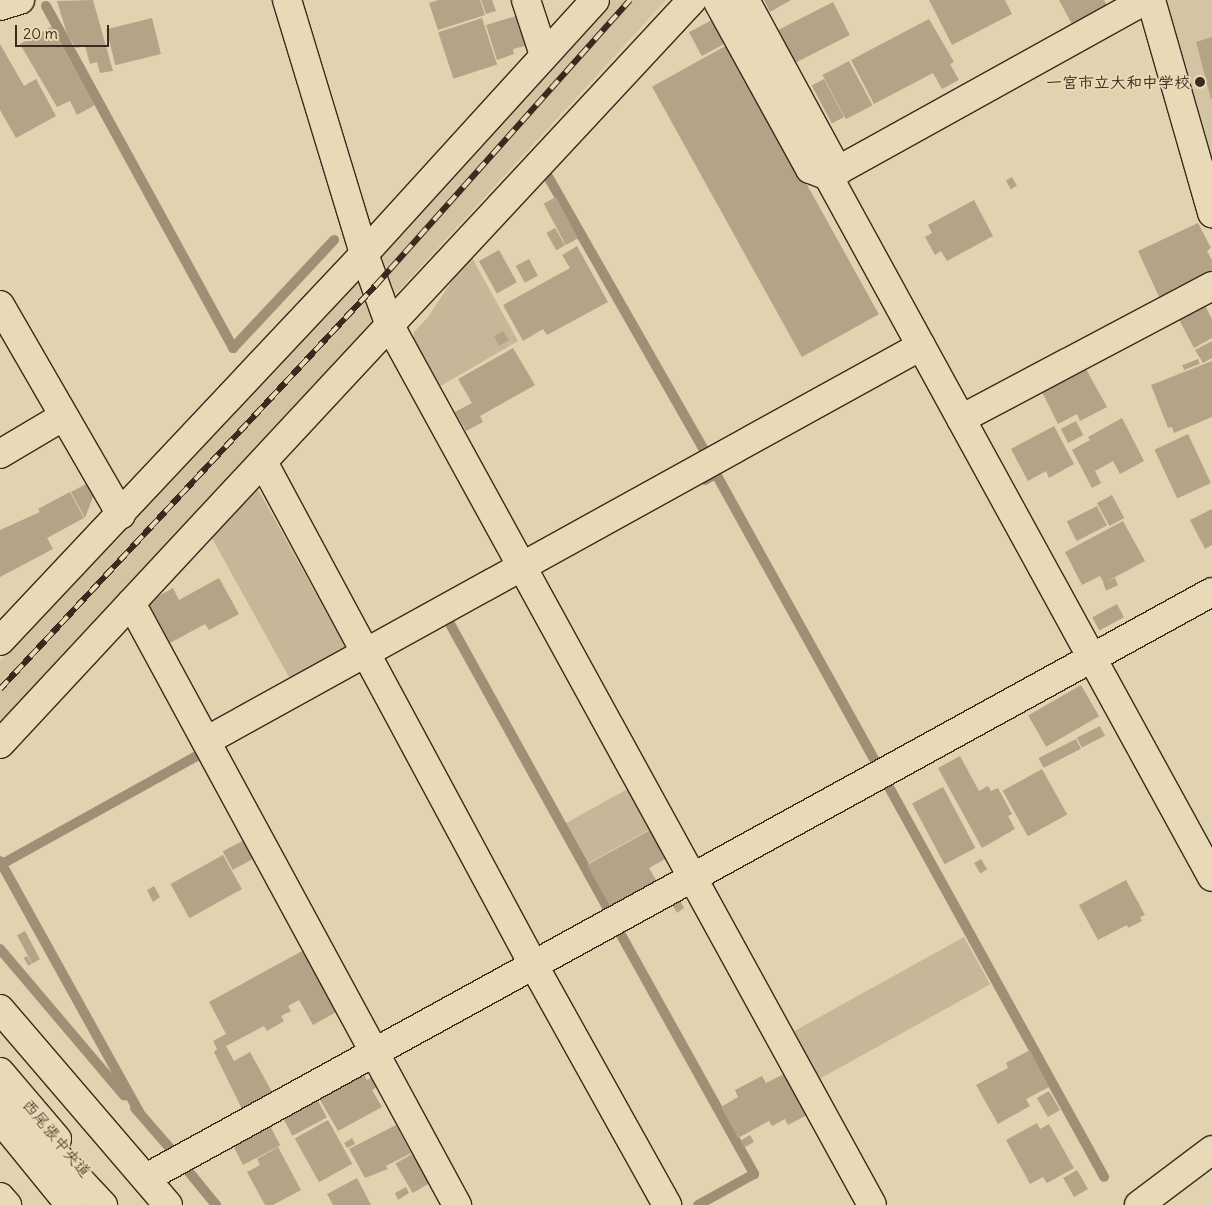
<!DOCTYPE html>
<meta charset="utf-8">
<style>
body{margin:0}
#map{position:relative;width:1212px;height:1205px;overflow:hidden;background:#e3d2b0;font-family:Delius,"Klee One",sans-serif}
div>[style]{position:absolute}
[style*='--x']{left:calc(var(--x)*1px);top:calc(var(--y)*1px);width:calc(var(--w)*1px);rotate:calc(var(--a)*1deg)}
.built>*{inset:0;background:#d5c4a4}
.green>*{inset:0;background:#c7b698;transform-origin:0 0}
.stream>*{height:10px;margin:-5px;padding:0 5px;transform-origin:5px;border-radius:5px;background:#a18f75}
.building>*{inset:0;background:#b4a387;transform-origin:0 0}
.roads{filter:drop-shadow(1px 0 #3b2a1e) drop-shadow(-1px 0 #3b2a1e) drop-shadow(0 1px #3b2a1e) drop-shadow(0 -1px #3b2a1e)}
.street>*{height:28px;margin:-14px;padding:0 14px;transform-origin:14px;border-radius:14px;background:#ead9b6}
.secondary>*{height:28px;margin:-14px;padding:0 14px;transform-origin:14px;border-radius:14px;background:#ead9b6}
.primary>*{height:28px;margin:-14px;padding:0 14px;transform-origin:14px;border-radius:14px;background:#ead9b6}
.highway>*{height:28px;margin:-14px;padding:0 14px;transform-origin:14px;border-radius:14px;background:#ead9b6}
.rail>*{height:5.5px;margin-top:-2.75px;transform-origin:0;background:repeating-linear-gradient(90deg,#ead9b6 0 11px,#3b2a1e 0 22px);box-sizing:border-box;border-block:1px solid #3b2a1e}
.dots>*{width:14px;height:14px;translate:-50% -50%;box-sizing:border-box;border:2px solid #ead9b6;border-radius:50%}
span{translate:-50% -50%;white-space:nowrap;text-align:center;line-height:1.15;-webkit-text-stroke:4px #ead9b6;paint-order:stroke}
.poi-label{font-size:16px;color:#3b2a1e;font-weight:700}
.right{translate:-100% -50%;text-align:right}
.street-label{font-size:16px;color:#3b2a1e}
.scale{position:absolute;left:15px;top:25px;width:94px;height:22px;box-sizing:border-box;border:2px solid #3b2a1e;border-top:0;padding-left:6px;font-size:15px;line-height:18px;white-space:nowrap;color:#3b2a1e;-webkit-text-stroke:4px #ead9b6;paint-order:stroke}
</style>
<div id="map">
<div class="built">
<div style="clip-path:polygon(607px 0,666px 0,390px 300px,374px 254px)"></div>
<div style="clip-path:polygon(1163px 0,1212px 0,1212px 165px)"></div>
<div style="clip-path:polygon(359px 270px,375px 322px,0 729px,0 661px)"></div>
</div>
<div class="green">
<div style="clip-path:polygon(470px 254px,518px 341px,437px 388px,413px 345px,414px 332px,428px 317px)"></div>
<div style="left:254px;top:482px;width:193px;height:64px;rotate:61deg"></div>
<div style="left:633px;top:786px;width:46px;height:79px;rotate:61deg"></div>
<div style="left:964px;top:937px;width:54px;height:200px;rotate:61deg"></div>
</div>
<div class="stream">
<div style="--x:46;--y:6;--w:390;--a:61.3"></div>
<div style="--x:233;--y:348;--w:148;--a:-46.9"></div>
<div style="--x:546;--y:173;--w:321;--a:60.3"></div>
<div style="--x:705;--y:480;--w:13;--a:-29"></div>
<div style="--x:716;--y:474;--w:333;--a:61"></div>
<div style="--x:449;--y:622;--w:332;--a:61"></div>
<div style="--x:890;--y:789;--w:443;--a:61.1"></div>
<div style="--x:0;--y:861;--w:287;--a:61"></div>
<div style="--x:2;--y:864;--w:229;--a:-29"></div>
<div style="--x:620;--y:933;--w:276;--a:60.9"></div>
<div style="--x:754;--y:1174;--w:64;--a:151"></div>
<div style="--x:0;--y:949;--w:192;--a:49.7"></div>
<div style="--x:135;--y:1108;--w:60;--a:49.1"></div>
<div style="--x:189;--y:1172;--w:43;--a:50.7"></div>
</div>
<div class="building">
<div style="clip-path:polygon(93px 0,113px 71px,100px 73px,97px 62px,90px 64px,85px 46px,76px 48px,67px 34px,57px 1px)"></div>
<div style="clip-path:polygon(438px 0,480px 0,485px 15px,438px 30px,429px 3px)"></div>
<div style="clip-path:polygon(481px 0,492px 0,496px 11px,486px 14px)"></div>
<div style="clip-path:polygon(764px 0,791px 0,770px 12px)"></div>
<div style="clip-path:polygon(929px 0,1005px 0,1012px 14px,952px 45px)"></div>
<div style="clip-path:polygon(1059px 0,1104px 0,1109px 9px,1074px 28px)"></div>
<div style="left:833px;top:2px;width:37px;height:61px;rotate:63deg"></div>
<div style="clip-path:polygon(516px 16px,525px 46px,513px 49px,514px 54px,497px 60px,486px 25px)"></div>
<div style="left:152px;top:18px;width:37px;height:47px;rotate:76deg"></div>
<div style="left:482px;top:18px;width:49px;height:46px;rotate:72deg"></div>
<div style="clip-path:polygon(929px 19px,954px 62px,950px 64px,959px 80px,942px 89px,933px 73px,874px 104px,851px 60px)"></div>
<div style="left:712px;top:20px;width:27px;height:26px;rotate:62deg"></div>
<div style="clip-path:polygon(51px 27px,95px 105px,77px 115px,70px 101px,57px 107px,20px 44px)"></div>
<div style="clip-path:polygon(1212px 37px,1212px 99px,1211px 99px,1196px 42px)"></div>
<div style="clip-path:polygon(0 44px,24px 86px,36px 79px,56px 116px,16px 138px,0 110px)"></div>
<div style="left:729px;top:44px;width:309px;height:88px;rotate:61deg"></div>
<div style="left:849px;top:61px;width:50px;height:30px;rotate:62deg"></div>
<div style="left:824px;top:79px;width:43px;height:14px;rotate:62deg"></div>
<div style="left:1012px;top:177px;width:10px;height:7px;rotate:61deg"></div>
<div style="left:556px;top:197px;width:47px;height:14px;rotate:62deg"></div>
<div style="clip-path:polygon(974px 200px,993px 236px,947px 261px,941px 251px,935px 255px,925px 237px,932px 233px,928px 225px)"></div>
<div style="clip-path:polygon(1198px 223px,1211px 248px,1207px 251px,1212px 260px,1212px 274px,1189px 287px,1186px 283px,1173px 289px,1175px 293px,1161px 301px,1138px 251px)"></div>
<div style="left:555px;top:228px;width:20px;height:10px;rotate:60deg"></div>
<div style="clip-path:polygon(577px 246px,608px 302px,547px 335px,543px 329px,523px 341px,503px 305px,570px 268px,562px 255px)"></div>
<div style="left:499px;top:250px;width:37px;height:23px;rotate:61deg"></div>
<div style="left:529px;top:259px;width:19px;height:15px;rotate:62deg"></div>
<div style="clip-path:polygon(1201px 298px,1212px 319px,1212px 338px,1194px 348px,1175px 312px)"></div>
<div style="clip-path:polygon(503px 331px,509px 340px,499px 346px,494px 336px)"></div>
<div style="clip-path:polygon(1212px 341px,1212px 358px,1203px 363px,1195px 350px)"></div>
<div style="clip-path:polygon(513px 348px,535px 385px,480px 416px,483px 422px,466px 431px,455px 412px,472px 403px,458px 379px)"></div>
<div style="left:1198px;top:359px;width:5px;height:17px;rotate:68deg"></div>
<div style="clip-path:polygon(1212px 361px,1212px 417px,1174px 433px,1172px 427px,1168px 428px,1151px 385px)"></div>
<div style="clip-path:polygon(1086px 369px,1107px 407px,1080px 421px,1077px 414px,1058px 424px,1040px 388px)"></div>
<div style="clip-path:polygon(1122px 418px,1144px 461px,1120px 474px,1113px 461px,1095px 471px,1101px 483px,1092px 488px,1072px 450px,1090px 440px,1088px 437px)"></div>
<div style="left:1076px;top:421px;width:16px;height:17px;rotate:63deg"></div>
<div style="clip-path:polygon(1054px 426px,1074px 464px,1049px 478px,1046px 471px,1028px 481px,1011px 449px)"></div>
<div style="left:1188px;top:434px;width:54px;height:37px;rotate:65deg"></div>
<div style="clip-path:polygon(88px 483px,94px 494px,85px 518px,71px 492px)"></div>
<div style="clip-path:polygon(70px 492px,84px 518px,47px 538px,53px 549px,0 577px,0 530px,40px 512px,38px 509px)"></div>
<div style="left:1112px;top:495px;width:26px;height:17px;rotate:62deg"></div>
<div style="left:1097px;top:506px;width:22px;height:34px;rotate:63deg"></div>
<div style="clip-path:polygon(1212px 509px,1212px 545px,1205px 549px,1190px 520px)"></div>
<div style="clip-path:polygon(1123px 521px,1145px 561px,1104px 583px,1100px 576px,1082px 585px,1065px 552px)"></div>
<div style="clip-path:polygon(219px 578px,239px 614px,209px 630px,205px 624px,170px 643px,148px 602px,173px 588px,179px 600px)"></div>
<div style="left:1115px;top:578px;width:8px;height:13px;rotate:67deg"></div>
<div style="left:1117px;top:604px;width:15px;height:28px;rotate:62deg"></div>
<div style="left:1081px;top:685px;width:36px;height:61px;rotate:60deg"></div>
<div style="left:1100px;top:726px;width:11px;height:26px;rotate:63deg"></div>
<div style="left:1076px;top:739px;width:11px;height:42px;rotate:63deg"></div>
<div style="clip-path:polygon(960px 756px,979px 791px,988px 786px,991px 791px,998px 788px,1012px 814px,1008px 816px,1015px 829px,982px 848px,960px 808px,977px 799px,960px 808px,938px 768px)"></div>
<div style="left:1042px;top:769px;width:52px;height:45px;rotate:61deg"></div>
<div style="left:943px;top:787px;width:69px;height:35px;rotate:62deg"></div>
<div style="clip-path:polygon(652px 829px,667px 858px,649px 868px,657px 882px,611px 908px,587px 865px)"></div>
<div style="left:244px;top:840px;width:21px;height:24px;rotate:62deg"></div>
<div style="left:223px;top:855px;width:39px;height:60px;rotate:61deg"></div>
<div style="left:981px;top:859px;width:12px;height:8px;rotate:59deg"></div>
<div style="clip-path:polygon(1126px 880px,1145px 915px,1140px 917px,1142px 921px,1128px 928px,1127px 925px,1098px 940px,1079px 905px)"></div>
<div style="clip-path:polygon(154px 886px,160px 897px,153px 902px,147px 890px)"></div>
<div style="clip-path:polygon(680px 900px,684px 908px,677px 913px,672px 904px)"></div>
<div style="left:25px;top:931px;width:32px;height:9px;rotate:62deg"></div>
<div style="clip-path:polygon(304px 950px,338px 1011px,313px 1025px,299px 1000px,288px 1006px,291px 1011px,281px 1016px,284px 1021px,267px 1031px,264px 1026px,226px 1046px,234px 1061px,250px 1052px,272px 1092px,242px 1109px,214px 1052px,217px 1049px,213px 1041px,226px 1034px,209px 1002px)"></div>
<div style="left:27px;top:956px;width:9px;height:4px;rotate:58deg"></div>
<div style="clip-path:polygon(1030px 1050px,1049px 1087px,1026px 1099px,1030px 1106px,998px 1124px,976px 1085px,1008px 1068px,1006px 1063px)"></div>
<div style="clip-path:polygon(364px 1074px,367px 1080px,372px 1077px,377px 1087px,372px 1090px,382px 1107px,338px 1131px,319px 1098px)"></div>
<div style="clip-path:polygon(784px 1074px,807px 1115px,788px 1125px,785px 1119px,772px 1126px,769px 1121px,738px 1138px,721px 1107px,738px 1097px,735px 1090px,762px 1076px,766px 1083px)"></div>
<div style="left:1049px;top:1091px;width:22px;height:14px;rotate:60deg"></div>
<div style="left:317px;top:1099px;width:21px;height:39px;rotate:62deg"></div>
<div style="left:328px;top:1120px;width:50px;height:38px;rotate:61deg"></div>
<div style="clip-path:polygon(1037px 1123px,1040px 1129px,1049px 1124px,1074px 1168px,1047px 1183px,1043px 1177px,1030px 1184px,1006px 1140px)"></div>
<div style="left:269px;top:1124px;width:24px;height:42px;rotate:62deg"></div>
<div style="clip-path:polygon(396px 1125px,411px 1153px,386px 1166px,388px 1169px,365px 1178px,349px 1149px)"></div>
<div style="left:750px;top:1135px;width:8px;height:11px;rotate:60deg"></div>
<div style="clip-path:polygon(352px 1138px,355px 1144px,347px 1148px,344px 1143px)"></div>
<div style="clip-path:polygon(278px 1147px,301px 1190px,273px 1205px,265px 1205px,247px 1172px,260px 1165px,257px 1159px)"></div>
<div style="left:412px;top:1154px;width:34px;height:19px;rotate:60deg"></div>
<div style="left:1077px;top:1170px;width:22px;height:16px;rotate:60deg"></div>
<div style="clip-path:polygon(357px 1178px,371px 1205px,333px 1205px,327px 1194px)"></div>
<div style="clip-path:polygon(406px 1187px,409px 1193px,398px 1200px,395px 1193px)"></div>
</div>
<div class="roads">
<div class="street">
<div style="--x:287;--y:0;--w:265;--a:73.1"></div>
<div style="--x:364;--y:254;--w:77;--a:70.1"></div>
<div style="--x:390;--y:326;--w:1002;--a:61.26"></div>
<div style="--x:526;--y:0;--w:58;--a:71.9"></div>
<div style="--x:717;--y:0;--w:193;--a:61.2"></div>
<div style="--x:810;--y:169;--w:19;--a:21"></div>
<div style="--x:828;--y:176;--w:799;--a:61.29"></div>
<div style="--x:745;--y:0;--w:195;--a:61.5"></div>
<div style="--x:1151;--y:0;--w:222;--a:74"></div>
<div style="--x:0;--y:6;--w:21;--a:-17"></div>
<div style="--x:828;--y:176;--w:363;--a:-29"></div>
<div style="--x:0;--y:305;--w:242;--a:60"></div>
<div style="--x:961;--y:419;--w:284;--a:-27.9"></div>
<div style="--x:0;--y:454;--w:74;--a:-30.7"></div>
<div style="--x:263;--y:462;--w:570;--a:61.73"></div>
<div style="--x:533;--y:964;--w:276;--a:60.9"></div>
<div style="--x:131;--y:603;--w:685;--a:61.56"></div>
<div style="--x:0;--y:641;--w:531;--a:-46.75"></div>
<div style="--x:364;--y:254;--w:343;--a:-47.7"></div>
<div style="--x:206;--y:741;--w:817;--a:-28.92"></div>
<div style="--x:0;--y:744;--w:1016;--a:-47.07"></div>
<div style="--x:0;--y:1009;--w:258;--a:49.4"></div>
<div style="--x:146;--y:1178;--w:1216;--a:-28.8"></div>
</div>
<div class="secondary">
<div style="--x:1139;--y:1205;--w:91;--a:-37"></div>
</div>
<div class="primary">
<div style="--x:0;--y:1072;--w:88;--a:49.6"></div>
</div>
<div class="highway">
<div style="--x:0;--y:1095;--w:151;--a:46.9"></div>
<div style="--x:4;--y:1124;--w:104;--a:50.8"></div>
<div style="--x:0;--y:1197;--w:11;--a:49"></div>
</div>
</div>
<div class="rail">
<div style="--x:0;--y:689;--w:550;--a:-47.06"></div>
<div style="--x:375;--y:286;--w:383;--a:-48.3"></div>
</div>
<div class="dots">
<div style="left:1200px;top:82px;background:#3b2a1e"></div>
</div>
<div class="poi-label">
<span class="right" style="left:1190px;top:82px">一宮市立大和中学校</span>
</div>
<div class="street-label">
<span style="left:57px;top:1138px;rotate:50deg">西尾張中央道</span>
</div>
<div class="scale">20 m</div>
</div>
